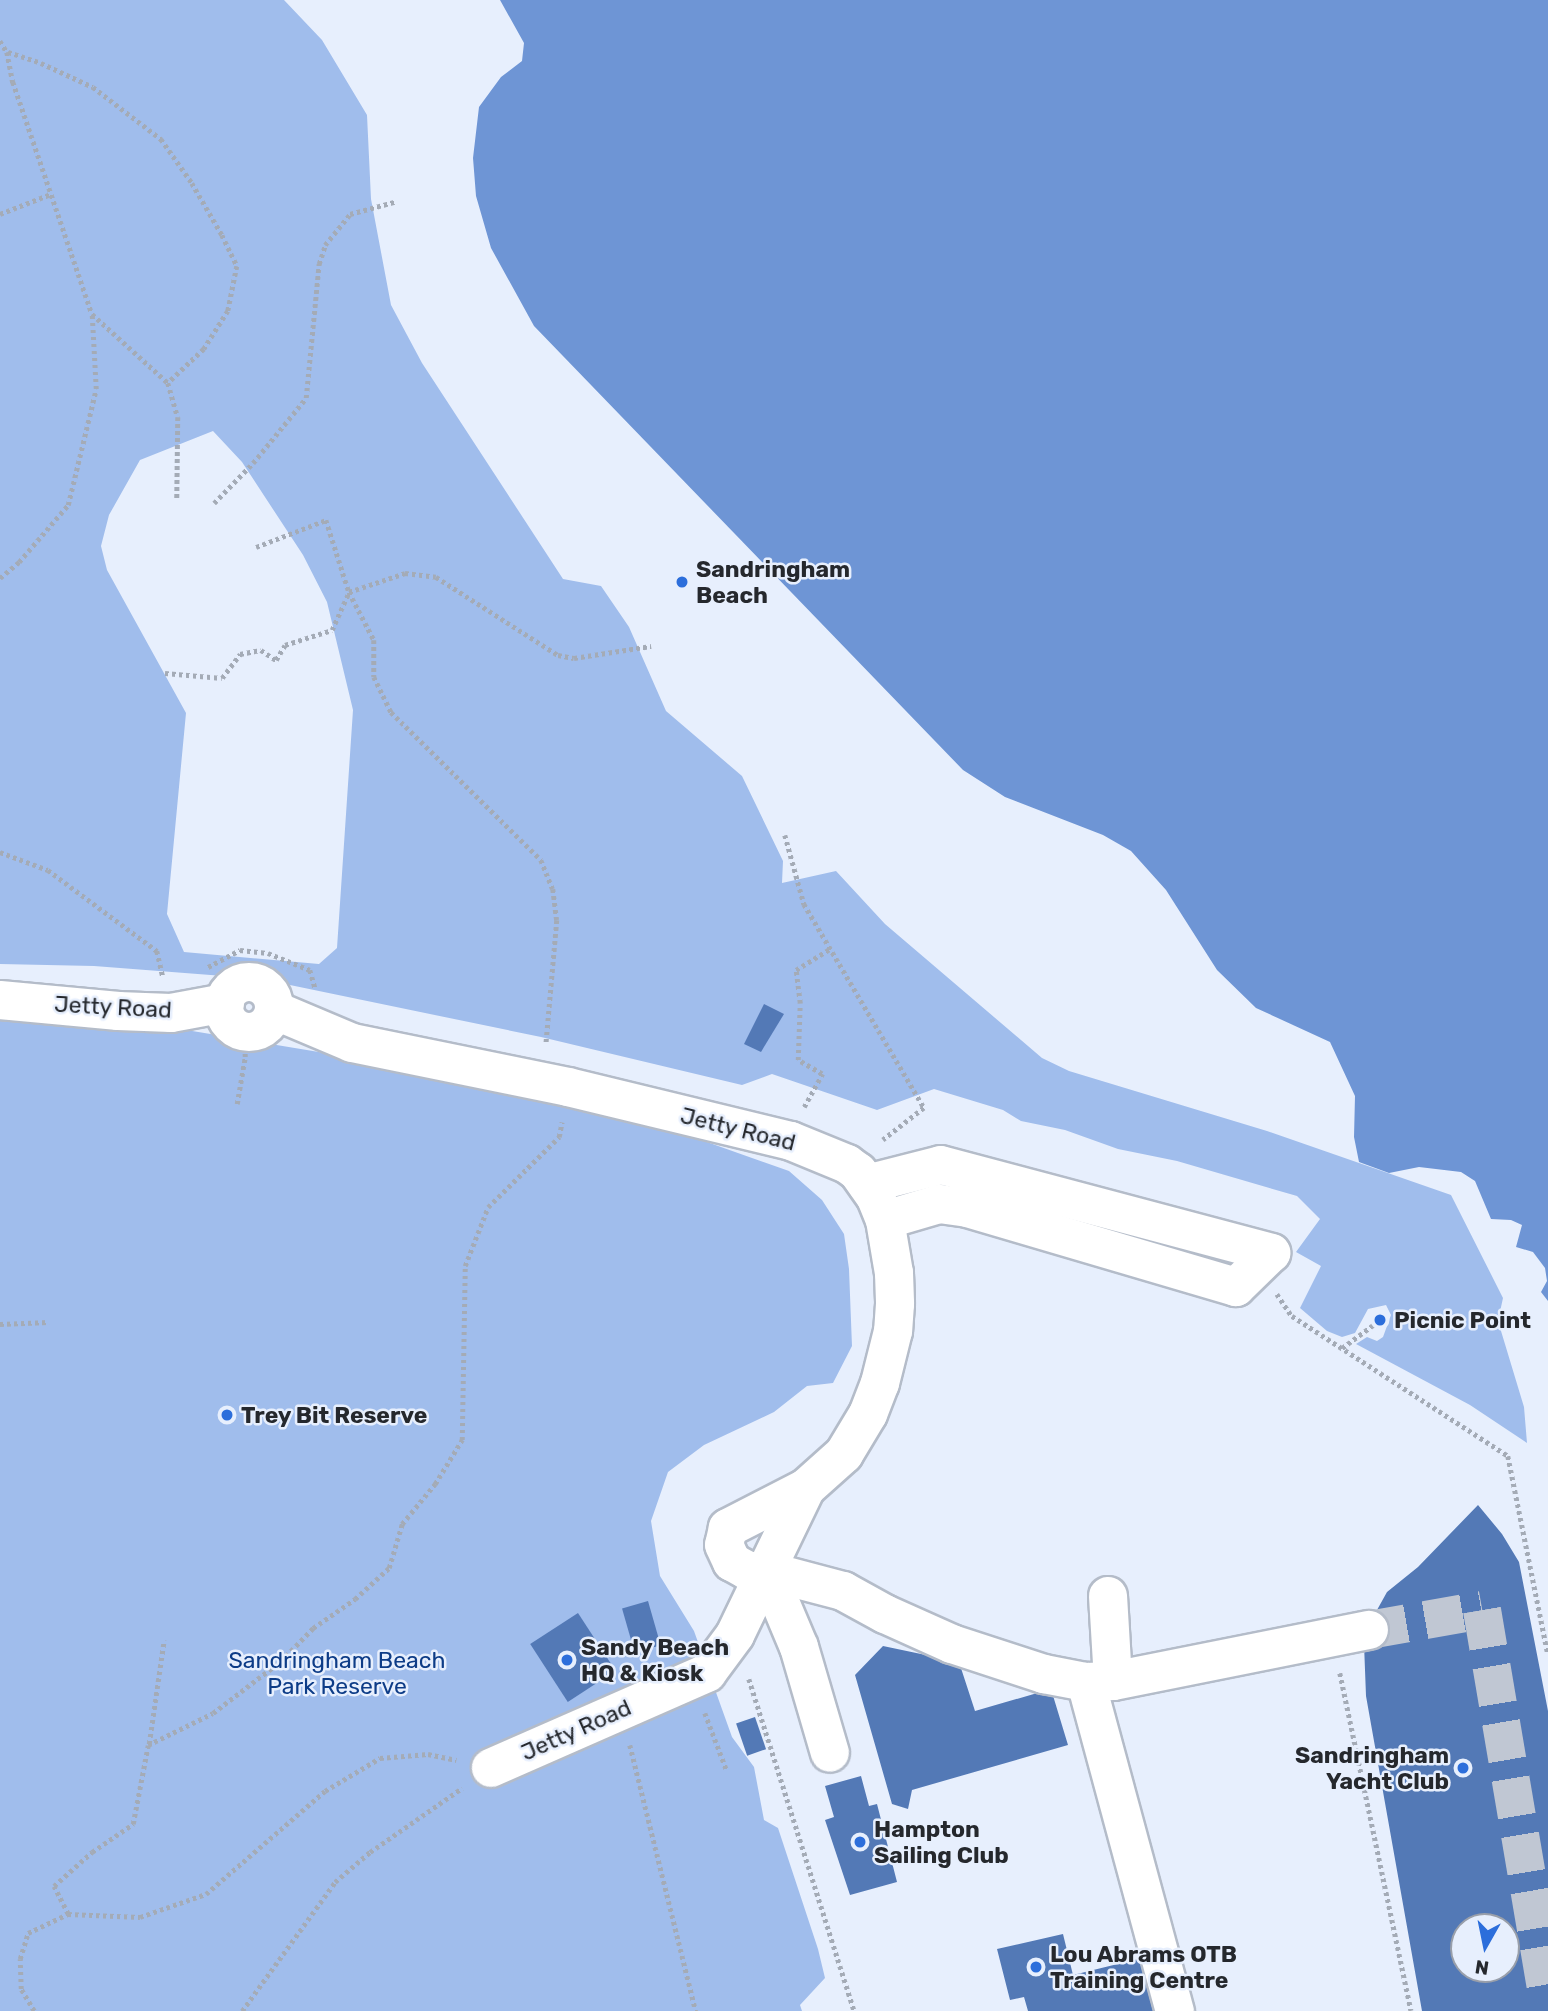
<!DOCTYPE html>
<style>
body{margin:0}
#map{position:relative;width:1548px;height:2011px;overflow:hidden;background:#e7effd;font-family:Rubik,sans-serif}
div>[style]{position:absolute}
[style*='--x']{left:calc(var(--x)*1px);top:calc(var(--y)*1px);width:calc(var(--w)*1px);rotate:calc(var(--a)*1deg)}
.green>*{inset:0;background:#a0bdec}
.water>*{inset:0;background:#6e95d5}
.building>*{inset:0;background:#5379b6;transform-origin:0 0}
.minor-tunnel>*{height:38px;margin-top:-19px;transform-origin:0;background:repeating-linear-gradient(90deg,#c0c7d3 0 38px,transparent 0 57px)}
.path>*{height:4.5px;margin-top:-2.25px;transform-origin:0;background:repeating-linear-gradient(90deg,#a4abb6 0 3.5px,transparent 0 7px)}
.roads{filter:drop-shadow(2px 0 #b4bcc9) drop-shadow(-2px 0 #b4bcc9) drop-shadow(0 2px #b4bcc9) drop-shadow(0 -2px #b4bcc9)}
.minor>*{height:38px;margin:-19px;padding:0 19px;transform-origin:19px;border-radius:19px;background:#fff}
.minor>.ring{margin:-19px;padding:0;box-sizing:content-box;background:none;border:38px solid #fff;border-radius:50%}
.dots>*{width:19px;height:19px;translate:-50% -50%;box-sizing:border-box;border:4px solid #e7effd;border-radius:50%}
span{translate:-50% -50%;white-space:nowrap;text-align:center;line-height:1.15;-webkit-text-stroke:5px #e7effd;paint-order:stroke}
.poi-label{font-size:23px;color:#25282d;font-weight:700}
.left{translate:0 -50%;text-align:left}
.right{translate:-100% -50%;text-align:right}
.street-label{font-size:23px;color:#25282d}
.park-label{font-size:23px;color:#0d3c87}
.north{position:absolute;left:1450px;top:1913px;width:70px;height:70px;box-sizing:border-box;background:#e7effd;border:2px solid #999faa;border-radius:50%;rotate:189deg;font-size:19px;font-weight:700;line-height:28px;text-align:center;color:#25282d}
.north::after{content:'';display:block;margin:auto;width:24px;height:32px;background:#2c6edb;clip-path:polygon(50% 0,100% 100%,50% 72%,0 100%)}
</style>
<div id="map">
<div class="green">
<div style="clip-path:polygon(evenodd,0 0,284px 0,322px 40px,367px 115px,371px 199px,391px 305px,422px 363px,563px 579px,601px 586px,629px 627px,666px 711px,742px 776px,783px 861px,782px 883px,836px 871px,885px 924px,1042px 1058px,1069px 1071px,1267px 1131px,1451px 1195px,1503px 1298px,1498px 1321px,1524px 1407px,1527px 1443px,1470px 1405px,1356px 1344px,1367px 1337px,1377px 1341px,1383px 1337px,1391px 1315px,1386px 1305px,1368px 1309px,1355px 1333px,1342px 1337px,1327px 1331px,1300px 1308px,1321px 1266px,1296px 1252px,1320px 1219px,1297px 1196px,1177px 1161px,1118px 1149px,1065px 1130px,1021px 1121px,1003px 1110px,934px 1089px,877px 1110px,772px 1074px,742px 1085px,541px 1037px,261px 979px,94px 966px,0 964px,0 0,213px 431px,242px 462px,303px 555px,327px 602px,353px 710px,337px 948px,319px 964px,184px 952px,167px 914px,186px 713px,107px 570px,101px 546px,109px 515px,140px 460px,213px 431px)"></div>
<div style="clip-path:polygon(0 1017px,174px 1028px,343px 1056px,673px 1130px,789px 1171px,822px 1200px,844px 1234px,849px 1269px,852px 1346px,833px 1383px,807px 1386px,774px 1412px,704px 1445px,668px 1472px,651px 1521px,660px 1576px,694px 1631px,732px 1737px,754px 1767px,764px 1820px,778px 1828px,818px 1949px,825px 1978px,800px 2005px,802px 2011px,0 2011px)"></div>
</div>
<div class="water">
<div style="clip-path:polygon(500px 0,1548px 0,1548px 1301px,1541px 1292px,1547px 1281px,1545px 1268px,1533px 1252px,1516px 1247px,1522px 1225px,1511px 1220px,1491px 1219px,1475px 1181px,1461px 1172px,1419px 1167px,1389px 1173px,1359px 1162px,1354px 1137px,1355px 1096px,1330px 1042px,1256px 1008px,1217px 970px,1166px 890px,1131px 851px,1103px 835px,1005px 797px,963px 770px,534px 326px,491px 248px,476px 196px,473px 158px,479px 107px,501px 77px,522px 61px,524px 43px)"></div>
</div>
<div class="building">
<div style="clip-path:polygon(764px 1004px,784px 1014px,761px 1052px,744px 1044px)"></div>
<div style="clip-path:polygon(evenodd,1478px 1505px,1502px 1534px,1519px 1562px,1548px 1711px,1548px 2011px,1422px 2011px,1366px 1696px,1364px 1644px,1377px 1610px,1387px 1592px,1418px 1567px,1478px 1505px,1464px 1927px,1506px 1927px,1506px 1969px,1464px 1969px,1464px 1927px)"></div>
<div style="left:648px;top:1601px;width:46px;height:27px;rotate:74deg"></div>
<div style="left:578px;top:1613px;width:69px;height:57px;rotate:57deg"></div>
<div style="clip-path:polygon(883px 1646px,959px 1662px,975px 1711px,1051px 1689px,1068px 1745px,912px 1790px,908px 1809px,892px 1804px,855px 1675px)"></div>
<div style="left:755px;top:1717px;width:34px;height:20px;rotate:71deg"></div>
<div style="clip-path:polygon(861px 1776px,869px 1806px,877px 1804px,897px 1882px,850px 1895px,825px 1820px,834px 1817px,825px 1786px)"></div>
<div style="clip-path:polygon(1063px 1934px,1073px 1975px,1142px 1958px,1155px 2011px,1028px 2011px,1024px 1997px,1010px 2000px,997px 1949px)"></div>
</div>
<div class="minor-tunnel">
<div style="--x:1369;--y:1630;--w:115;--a:-10"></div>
<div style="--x:1482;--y:1610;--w:396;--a:80.4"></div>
</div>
<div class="path">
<div style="--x:0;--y:41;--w:13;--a:58"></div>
<div style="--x:7;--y:52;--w:31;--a:79"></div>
<div style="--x:13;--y:82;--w:245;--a:71.2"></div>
<div style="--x:92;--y:314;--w:103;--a:42.2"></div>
<div style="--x:168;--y:383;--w:35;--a:74"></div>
<div style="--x:178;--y:417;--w:82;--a:90.7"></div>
<div style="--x:8;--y:52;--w:35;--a:18"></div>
<div style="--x:41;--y:63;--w:57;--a:24.8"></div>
<div style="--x:93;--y:87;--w:86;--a:37.4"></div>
<div style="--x:161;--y:139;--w:54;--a:54.8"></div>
<div style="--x:192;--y:183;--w:60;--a:60"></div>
<div style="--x:222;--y:235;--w:34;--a:64"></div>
<div style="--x:237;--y:266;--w:46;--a:101.3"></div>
<div style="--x:228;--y:311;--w:45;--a:122.3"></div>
<div style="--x:204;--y:349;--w:50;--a:136.6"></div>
<div style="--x:0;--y:214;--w:55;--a:-21.4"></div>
<div style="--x:214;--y:503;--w:56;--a:-45.7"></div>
<div style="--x:253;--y:463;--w:84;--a:-50.8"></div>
<div style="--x:306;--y:398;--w:135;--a:-84.5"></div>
<div style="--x:319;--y:264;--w:20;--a:-72"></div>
<div style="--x:325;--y:245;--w:40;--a:-51"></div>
<div style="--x:350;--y:214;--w:46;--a:-15.3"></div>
<div style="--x:256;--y:547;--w:75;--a:-21.1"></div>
<div style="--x:326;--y:520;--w:76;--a:72.3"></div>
<div style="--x:349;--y:592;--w:54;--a:62.5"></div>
<div style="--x:374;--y:640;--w:37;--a:90"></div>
<div style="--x:374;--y:677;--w:39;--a:64"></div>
<div style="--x:391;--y:712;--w:211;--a:44.6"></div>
<div style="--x:541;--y:860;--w:31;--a:68"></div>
<div style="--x:553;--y:889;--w:31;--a:83"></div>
<div style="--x:557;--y:920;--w:125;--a:95"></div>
<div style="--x:0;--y:578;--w:25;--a:-40"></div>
<div style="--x:19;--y:562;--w:75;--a:-49.3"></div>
<div style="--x:68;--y:505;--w:119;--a:-76.4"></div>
<div style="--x:96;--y:389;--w:75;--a:-93.1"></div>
<div style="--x:165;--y:673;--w:57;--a:5"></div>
<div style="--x:222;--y:678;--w:30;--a:-53"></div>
<div style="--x:240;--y:654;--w:21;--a:-11"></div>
<div style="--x:261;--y:650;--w:18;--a:34"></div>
<div style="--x:276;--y:660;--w:17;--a:-59"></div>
<div style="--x:285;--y:645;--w:49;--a:-17.7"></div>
<div style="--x:332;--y:630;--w:42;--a:-65.9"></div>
<div style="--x:349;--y:592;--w:59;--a:-18.7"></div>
<div style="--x:405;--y:573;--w:31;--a:7"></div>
<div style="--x:436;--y:577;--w:145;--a:32.6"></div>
<div style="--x:558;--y:655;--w:16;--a:11"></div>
<div style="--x:574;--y:658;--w:78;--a:-8.9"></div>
<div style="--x:785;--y:835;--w:72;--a:74.6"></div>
<div style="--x:804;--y:904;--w:237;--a:59.5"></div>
<div style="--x:924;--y:1108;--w:52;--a:142"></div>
<div style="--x:0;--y:852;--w:51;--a:20.6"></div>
<div style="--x:48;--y:870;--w:136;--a:36.6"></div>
<div style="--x:157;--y:951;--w:26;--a:77"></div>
<div style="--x:208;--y:967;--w:36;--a:-28"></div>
<div style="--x:240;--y:950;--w:28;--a:6"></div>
<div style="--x:268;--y:953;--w:45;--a:22"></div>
<div style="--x:310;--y:970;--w:18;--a:74"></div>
<div style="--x:237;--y:1104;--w:48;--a:-80.3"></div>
<div style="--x:245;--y:1057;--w:25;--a:-92"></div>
<div style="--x:804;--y:1107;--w:38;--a:-61"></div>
<div style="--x:822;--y:1074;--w:28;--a:-150"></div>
<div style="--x:798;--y:1060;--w:57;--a:-88"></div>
<div style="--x:800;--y:1003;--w:33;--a:-97"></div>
<div style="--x:796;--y:970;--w:39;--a:-32"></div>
<div style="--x:1277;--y:1294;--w:27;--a:56"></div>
<div style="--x:1292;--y:1316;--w:257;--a:32.9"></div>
<div style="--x:1508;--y:1456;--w:202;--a:78.6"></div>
<div style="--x:0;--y:1324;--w:49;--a:-2.3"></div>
<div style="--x:1342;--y:1348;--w:47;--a:-36.4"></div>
<div style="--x:1340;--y:1673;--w:345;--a:78.1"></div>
<div style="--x:749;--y:1679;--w:348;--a:72.4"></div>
<div style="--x:705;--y:1713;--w:62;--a:69.2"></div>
<div style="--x:149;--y:1744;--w:105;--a:-81.8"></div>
<div style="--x:630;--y:1745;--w:274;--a:76.1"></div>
<div style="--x:68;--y:1914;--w:31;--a:-117"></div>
<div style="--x:54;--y:1886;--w:51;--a:-41.8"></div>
<div style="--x:92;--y:1852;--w:50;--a:-34.3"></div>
<div style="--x:133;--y:1824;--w:80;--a:-79.2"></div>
<div style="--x:148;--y:1745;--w:72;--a:-26.2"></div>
<div style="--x:213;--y:1713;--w:86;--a:-37.4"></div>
<div style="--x:281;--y:1661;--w:46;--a:-45.9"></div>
<div style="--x:313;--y:1628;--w:51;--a:-34.6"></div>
<div style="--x:355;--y:1599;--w:46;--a:-42.4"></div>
<div style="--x:389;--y:1568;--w:46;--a:-73.5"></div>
<div style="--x:402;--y:1524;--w:52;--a:-50.5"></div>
<div style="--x:435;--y:1484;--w:52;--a:-58.5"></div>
<div style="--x:462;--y:1440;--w:174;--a:-89"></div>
<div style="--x:465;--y:1266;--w:63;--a:-68.7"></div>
<div style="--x:488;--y:1207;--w:100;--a:-44.6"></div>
<div style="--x:559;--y:1137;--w:15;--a:-79"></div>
<div style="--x:34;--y:2011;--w:26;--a:-121"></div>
<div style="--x:21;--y:1989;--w:30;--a:-92"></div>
<div style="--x:20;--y:1959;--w:27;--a:-73"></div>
<div style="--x:28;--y:1933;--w:44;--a:-25.4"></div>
<div style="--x:68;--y:1914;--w:72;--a:2.4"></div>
<div style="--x:140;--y:1917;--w:70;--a:-19.2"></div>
<div style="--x:206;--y:1894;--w:157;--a:-40.9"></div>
<div style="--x:325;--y:1791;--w:64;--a:-31"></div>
<div style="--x:380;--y:1758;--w:48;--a:-4.8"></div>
<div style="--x:428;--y:1754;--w:29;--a:12"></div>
<div style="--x:242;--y:2011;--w:159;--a:-54.2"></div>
<div style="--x:335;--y:1882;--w:46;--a:-40.6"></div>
<div style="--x:370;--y:1852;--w:112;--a:-34.8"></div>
</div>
<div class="roads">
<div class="minor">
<div class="ring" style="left:224px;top:982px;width:12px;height:12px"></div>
<div style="--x:0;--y:1000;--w:119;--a:5.3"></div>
<div style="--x:118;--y:1011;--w:53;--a:2.2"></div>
<div style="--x:171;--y:1013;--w:55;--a:-10.5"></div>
<div style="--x:274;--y:1010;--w:85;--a:22.9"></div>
<div style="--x:352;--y:1043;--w:220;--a:11.5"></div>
<div style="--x:568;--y:1087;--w:229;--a:13.6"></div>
<div style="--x:791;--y:1141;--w:61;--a:22.3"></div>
<div style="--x:847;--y:1164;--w:14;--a:36"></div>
<div style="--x:858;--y:1172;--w:32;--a:55"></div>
<div style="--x:876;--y:1198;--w:24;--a:68"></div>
<div style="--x:885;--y:1220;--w:54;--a:80.4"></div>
<div style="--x:894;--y:1273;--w:31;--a:88"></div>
<div style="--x:895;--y:1304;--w:27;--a:94"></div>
<div style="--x:893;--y:1331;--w:54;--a:104"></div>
<div style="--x:880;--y:1383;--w:33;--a:111"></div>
<div style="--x:868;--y:1414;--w:47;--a:121"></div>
<div style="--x:844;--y:1454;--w:51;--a:138.2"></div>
<div style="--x:806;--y:1488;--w:163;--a:115.8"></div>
<div style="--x:735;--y:1635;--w:47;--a:126.4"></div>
<div style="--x:707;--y:1673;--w:236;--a:156.3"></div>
<div style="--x:867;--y:1184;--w:76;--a:-14.4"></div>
<div style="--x:941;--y:1165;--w:342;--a:14.9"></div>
<div style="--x:1271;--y:1253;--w:49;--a:135.8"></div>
<div style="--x:1236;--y:1287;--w:279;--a:-163.6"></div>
<div style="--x:968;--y:1208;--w:29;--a:-172"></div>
<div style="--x:939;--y:1204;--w:56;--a:163.5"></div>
<div style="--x:806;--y:1488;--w:88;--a:152.9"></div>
<div style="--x:728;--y:1528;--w:17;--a:103"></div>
<div style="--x:724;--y:1545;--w:19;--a:65"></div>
<div style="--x:732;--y:1562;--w:18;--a:29"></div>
<div style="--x:748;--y:1571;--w:19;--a:0"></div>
<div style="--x:767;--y:1571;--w:79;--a:14.7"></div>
<div style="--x:843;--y:1591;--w:48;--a:28.7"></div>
<div style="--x:885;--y:1614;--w:73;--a:24.1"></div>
<div style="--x:952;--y:1644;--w:97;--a:18.1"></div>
<div style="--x:1044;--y:1674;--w:43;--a:10.8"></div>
<div style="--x:1086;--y:1682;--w:27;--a:-2"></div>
<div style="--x:1113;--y:1681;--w:261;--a:-11.3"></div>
<div style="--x:767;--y:1571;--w:82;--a:67.2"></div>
<div style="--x:799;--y:1647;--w:110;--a:73.7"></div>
<div style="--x:1108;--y:1596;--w:85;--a:86.6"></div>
<div style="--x:1086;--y:1682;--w:341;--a:74.9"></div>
</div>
</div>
<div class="dots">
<div style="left:682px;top:582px;background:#2c6edb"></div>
<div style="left:1380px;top:1320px;background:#2c6edb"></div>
<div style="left:227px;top:1415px;background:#2c6edb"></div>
<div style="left:567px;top:1660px;background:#2c6edb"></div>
<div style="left:1463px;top:1768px;background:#2c6edb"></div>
<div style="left:860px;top:1842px;background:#2c6edb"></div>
<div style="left:1036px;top:1967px;background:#2c6edb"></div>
</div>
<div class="poi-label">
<span class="left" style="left:696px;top:582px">Sandringham<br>Beach</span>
<span class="left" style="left:1394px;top:1320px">Picnic Point</span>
<span class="left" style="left:241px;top:1415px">Trey Bit Reserve</span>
<span class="left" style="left:581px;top:1660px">Sandy Beach<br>HQ &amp; Kiosk</span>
<span class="right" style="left:1449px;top:1768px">Sandringham<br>Yacht Club</span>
<span class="left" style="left:874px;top:1842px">Hampton<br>Sailing Club</span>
<span class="left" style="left:1050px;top:1967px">Lou Abrams OTB<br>Training Centre</span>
</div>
<div class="street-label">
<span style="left:113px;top:1007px;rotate:3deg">Jetty Road</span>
<span style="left:738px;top:1129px;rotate:14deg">Jetty Road</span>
<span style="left:576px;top:1730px;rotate:-24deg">Jetty Road</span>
</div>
<div class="park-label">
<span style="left:337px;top:1673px">Sandringham Beach<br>Park Reserve</span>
</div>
<div class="north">N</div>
</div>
